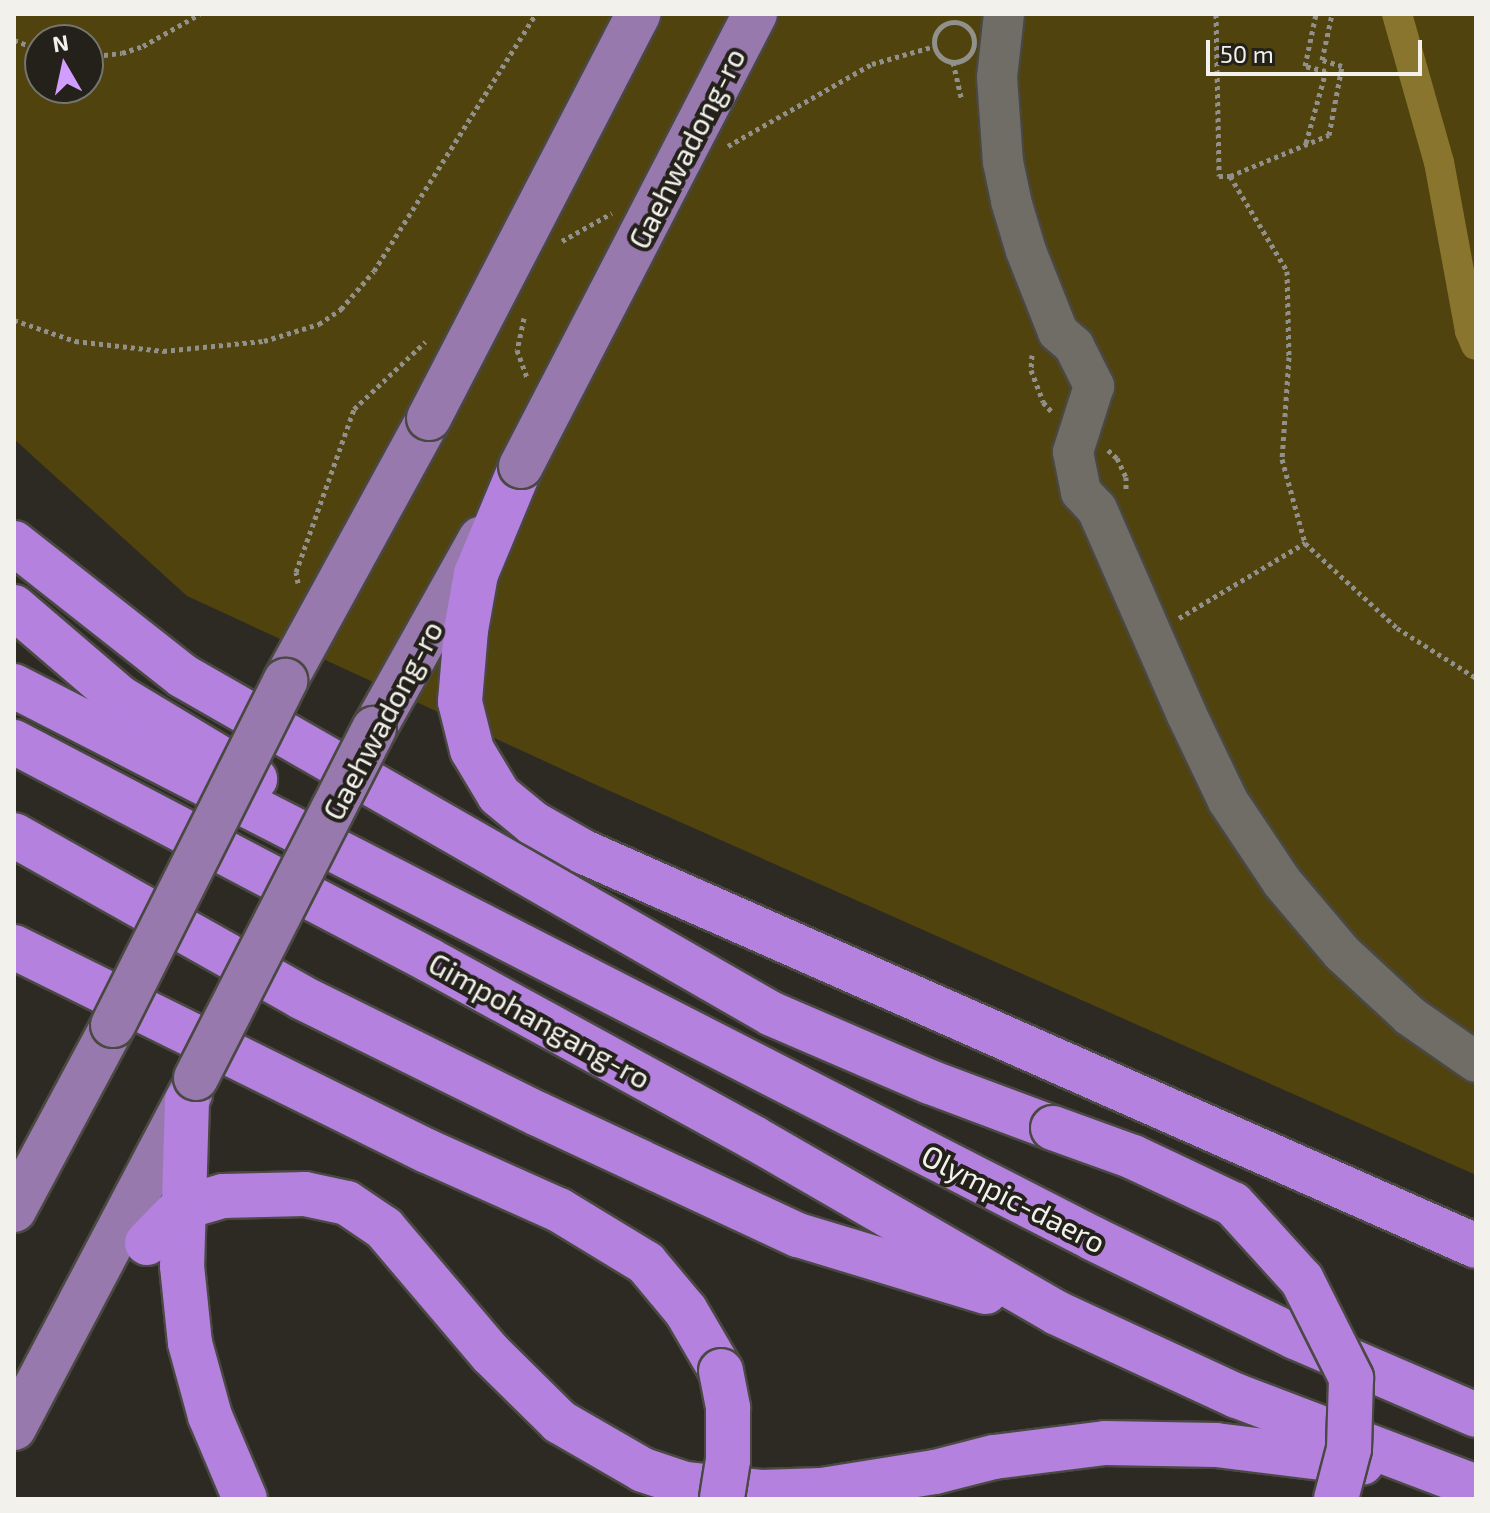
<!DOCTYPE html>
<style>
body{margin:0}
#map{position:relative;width:1490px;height:1513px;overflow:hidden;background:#2c2a23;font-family:"Exo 2",sans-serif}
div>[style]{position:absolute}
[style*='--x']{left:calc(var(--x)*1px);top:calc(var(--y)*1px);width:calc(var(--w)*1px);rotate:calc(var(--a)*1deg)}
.green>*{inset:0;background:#51430e}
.canal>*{height:30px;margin:-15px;padding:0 15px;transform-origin:15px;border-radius:15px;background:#89752d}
.path>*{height:5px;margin-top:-2.5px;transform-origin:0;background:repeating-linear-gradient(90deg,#91908a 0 4px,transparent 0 8px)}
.path>.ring{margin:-2.5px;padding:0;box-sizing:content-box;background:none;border:5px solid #91908a;border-radius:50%}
.roads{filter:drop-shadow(2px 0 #4a4842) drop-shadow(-2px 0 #4a4842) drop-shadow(0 2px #4a4842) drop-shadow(0 -2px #4a4842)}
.minor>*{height:40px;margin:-20px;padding:0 20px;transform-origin:20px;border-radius:20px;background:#6f6d65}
.major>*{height:44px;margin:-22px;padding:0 22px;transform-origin:22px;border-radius:22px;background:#9879ae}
.highway>*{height:44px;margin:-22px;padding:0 22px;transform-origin:22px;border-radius:22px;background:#b481df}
.bridges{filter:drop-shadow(2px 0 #4a4842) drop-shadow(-2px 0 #4a4842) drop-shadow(0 2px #4a4842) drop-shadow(0 -2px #4a4842)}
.major-bridge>*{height:44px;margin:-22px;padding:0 22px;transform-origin:22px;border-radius:22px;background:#9879ae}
.highway-bridge>*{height:44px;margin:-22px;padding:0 22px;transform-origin:22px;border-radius:22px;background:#b481df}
span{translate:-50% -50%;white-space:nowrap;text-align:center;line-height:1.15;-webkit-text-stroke:8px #23211a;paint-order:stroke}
.street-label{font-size:30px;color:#f2f1ec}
.frame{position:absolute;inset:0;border:16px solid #f2f1ec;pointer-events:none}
.north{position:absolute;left:24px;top:24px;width:80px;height:80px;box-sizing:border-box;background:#23211a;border:2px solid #76746e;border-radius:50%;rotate:351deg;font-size:22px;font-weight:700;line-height:32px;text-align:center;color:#f2f1ec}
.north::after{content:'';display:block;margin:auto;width:28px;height:36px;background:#d19dfe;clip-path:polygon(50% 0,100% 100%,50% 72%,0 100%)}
.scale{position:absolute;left:1206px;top:40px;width:216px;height:36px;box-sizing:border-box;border:4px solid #f2f1ec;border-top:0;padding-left:10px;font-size:24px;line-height:28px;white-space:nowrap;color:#f2f1ec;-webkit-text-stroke:6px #23211a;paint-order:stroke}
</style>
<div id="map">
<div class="green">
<div style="clip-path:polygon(evenodd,14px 14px,1476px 14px,1476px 1175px,592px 783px,187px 596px,14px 439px,14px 14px,40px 40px,88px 40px,88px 88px,40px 88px,40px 40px)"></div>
</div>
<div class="canal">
<div style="--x:1397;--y:14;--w:154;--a:74.2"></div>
<div style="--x:1439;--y:162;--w:172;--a:79.6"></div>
<div style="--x:1470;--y:331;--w:15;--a:67"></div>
</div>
<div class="path">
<div style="--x:1216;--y:14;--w:162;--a:88.9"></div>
<div style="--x:1219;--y:176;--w:11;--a:0"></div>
<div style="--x:1230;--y:176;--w:111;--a:59"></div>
<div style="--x:1287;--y:271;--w:86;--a:88.7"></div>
<div style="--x:1289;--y:357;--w:102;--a:93.9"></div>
<div style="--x:1282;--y:459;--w:87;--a:74.7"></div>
<div style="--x:1305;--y:543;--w:125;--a:42.7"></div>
<div style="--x:1397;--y:628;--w:93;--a:32.3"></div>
<div class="ring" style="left:934px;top:22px;width:35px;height:35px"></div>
<div style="--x:14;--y:40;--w:28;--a:21"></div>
<div style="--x:88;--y:57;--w:34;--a:-7"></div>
<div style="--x:122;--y:53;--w:22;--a:-18"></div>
<div style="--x:143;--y:46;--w:65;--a:-29.3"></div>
<div style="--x:953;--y:62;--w:39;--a:77"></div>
<div style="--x:1306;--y:143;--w:75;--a:-74.5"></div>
<div style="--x:1326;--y:71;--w:22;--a:-167"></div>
<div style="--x:1305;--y:66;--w:53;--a:-78.1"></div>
<div style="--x:728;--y:146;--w:166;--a:-29.7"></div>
<div style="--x:872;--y:64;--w:66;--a:-15.9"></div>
<div style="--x:1230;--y:176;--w:107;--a:-22.5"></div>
<div style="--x:1329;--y:135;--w:70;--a:-79.3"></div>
<div style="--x:1342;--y:66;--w:21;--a:-163"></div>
<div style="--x:1322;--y:60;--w:47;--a:-77.7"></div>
<div style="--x:562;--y:241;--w:57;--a:-29.2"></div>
<div style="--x:524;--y:318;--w:33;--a:102"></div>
<div style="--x:517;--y:350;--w:29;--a:70"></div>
<div style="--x:14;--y:320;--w:65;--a:19"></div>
<div style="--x:75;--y:341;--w:89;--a:6.5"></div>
<div style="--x:163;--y:351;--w:101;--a:-5.7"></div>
<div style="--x:264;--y:341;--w:58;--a:-17.2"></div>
<div style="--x:319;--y:324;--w:27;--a:-34"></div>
<div style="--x:341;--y:309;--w:50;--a:-49"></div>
<div style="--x:374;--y:271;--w:304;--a:-57.8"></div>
<div style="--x:1032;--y:355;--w:15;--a:94"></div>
<div style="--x:1031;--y:370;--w:34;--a:69"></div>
<div style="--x:1043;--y:402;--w:13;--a:48"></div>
<div style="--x:1108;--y:450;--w:12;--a:42"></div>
<div style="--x:1117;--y:458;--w:21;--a:65"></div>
<div style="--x:1126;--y:477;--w:13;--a:90"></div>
<div style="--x:298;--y:583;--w:11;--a:-100"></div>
<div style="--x:296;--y:572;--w:173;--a:-70.4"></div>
<div style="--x:354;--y:409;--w:98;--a:-43.3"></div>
<div style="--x:1179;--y:618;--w:147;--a:-30.8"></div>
</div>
<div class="roads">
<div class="minor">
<div style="--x:1004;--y:14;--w:63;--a:96.3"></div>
<div style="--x:997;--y:77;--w:85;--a:86"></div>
<div style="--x:1003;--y:162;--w:40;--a:78"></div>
<div style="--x:1011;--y:201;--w:52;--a:73.3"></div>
<div style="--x:1026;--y:251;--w:87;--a:68.4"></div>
<div style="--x:1058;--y:332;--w:21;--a:41"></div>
<div style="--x:1074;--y:346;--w:45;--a:63.4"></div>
<div style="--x:1094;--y:386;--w:69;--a:107.7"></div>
<div style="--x:1073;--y:452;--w:41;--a:78.7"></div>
<div style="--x:1081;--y:492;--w:23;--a:47"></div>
<div style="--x:1097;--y:509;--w:223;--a:66.4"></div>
<div style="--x:1186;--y:713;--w:98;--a:64.5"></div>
<div style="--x:1228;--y:801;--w:97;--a:56.3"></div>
<div style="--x:1282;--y:882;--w:93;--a:49.8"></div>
<div style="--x:1342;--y:953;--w:93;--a:42.8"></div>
<div style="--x:1410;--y:1016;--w:80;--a:34.9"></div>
</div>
<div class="major">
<div style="--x:285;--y:681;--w:300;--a:-61.3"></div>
<div style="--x:374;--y:729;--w:218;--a:-60.8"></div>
<div style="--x:14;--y:1210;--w:210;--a:-61.8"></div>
<div style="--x:14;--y:1428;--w:378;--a:-62.2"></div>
</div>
<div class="highway">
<div style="--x:521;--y:466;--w:117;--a:112.6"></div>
<div style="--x:476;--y:574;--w:57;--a:100.1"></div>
<div style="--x:466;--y:630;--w:72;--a:94.8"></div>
<div style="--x:460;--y:702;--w:49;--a:76"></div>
<div style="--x:472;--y:750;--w:52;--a:59"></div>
<div style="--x:499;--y:795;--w:44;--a:39.5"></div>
<div style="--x:533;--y:823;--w:59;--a:29.6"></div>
<div style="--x:584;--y:852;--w:975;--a:23.83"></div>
<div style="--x:14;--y:543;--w:215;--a:38.2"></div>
<div style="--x:183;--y:676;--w:679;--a:29.85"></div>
<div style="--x:772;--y:1014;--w:172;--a:23.3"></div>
<div style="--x:930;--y:1082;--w:131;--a:20.5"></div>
<div style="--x:14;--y:607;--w:138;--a:40.6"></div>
<div style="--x:119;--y:697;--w:159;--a:31.1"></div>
<div style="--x:14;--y:686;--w:1213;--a:27.11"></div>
<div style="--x:1094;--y:1239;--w:224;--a:26"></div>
<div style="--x:1295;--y:1337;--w:197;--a:23.3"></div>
<div style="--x:14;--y:742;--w:469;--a:27.7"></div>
<div style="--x:429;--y:960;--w:371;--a:28.7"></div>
<div style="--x:754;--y:1138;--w:350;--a:30"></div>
<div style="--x:1057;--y:1313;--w:198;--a:24.8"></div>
<div style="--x:1237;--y:1396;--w:256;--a:20.8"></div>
<div style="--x:14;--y:835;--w:330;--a:29.4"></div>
<div style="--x:301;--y:997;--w:264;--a:26.3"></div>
<div style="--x:538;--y:1114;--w:287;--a:25"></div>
<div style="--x:798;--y:1235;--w:196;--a:16.9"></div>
<div style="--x:14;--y:947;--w:461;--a:26.3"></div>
<div style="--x:427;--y:1151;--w:145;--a:24.1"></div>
<div style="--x:559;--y:1210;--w:102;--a:31.3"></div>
<div style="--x:646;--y:1263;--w:62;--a:50.2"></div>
<div style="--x:686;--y:1311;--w:69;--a:59.7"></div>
<div style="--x:187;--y:1101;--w:165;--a:91.7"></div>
<div style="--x:182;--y:1266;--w:77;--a:84.1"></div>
<div style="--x:190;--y:1343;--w:76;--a:74.7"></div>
<div style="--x:210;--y:1416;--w:90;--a:67.1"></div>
<div style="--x:147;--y:1243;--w:49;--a:-45.8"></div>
<div style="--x:181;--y:1208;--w:44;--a:-15.9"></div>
<div style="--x:223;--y:1196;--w:82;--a:-1.4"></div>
<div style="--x:305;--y:1194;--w:43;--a:12.1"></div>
<div style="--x:347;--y:1203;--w:45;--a:34"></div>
<div style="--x:384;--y:1228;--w:165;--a:49.7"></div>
<div style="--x:491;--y:1354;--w:97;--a:44.6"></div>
<div style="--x:560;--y:1422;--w:96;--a:30"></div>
<div style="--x:643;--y:1470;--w:44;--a:18.4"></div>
<div style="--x:685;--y:1484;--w:76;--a:6"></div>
<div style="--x:761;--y:1492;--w:61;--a:-1.9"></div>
<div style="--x:822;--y:1490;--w:114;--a:-9.1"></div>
<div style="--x:935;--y:1472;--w:61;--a:-14.3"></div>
<div style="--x:994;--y:1457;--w:112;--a:-7.2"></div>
<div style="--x:1105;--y:1443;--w:111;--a:1"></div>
<div style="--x:1216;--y:1445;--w:147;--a:7"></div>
</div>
</div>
<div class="bridges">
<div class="major-bridge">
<div style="--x:429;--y:418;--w:455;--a:-62.6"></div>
<div style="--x:521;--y:466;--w:509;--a:-62.63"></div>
<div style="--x:113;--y:1025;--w:385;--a:-63.4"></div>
<div style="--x:196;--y:1078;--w:392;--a:-63"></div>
</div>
<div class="highway-bridge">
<div style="--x:1053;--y:1128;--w:85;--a:19.9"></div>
<div style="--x:1133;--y:1157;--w:110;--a:25.2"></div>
<div style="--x:1233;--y:1204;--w:103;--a:47.8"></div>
<div style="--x:1302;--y:1280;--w:110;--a:63.4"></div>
<div style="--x:1351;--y:1378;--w:71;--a:91.6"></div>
<div style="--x:1349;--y:1449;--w:52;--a:104.6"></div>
<div style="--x:721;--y:1371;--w:38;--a:79"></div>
<div style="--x:728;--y:1408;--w:52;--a:90"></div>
<div style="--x:728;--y:1460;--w:39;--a:99"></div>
</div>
</div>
<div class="street-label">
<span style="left:686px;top:148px;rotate:-63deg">Gaehwadong-ro</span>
<span style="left:382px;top:720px;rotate:-62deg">Gaehwadong-ro</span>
<span style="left:540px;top:1020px;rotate:29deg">Gimpohangang-ro</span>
<span style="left:1014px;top:1198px;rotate:27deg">Olympic-daero</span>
</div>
<div class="frame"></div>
<div class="north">N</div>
<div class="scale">50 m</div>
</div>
